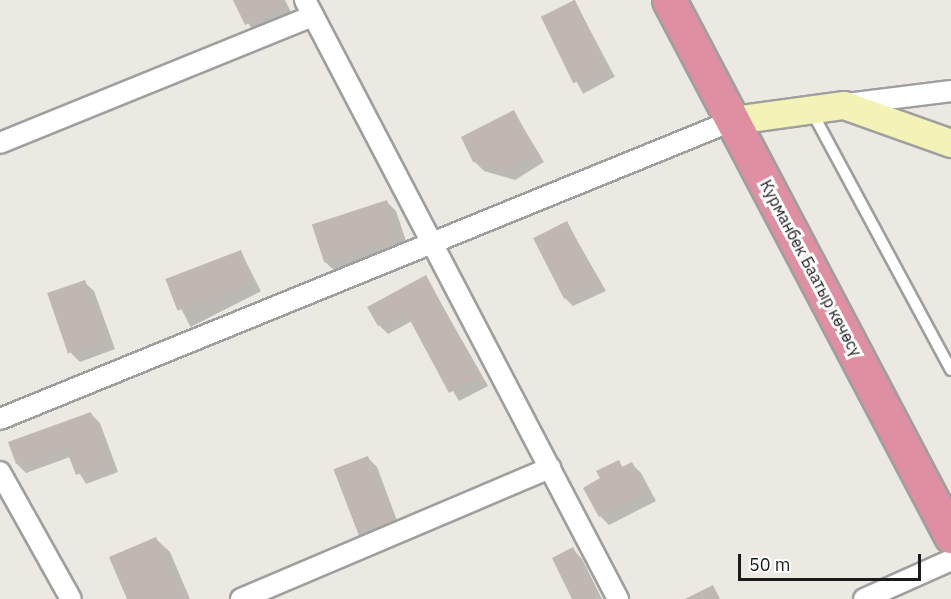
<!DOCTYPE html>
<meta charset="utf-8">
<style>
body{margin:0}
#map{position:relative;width:951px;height:599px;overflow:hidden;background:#ece8e2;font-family:"IBM Plex Sans",sans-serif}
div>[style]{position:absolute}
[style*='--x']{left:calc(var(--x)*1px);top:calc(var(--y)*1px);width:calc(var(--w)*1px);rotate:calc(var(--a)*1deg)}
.shadow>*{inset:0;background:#0003;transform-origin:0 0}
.building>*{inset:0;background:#c0b7b2;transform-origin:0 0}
.roads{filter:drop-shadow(2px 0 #9f9f9f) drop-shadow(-2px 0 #9f9f9f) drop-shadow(0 2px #9f9f9f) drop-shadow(0 -2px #9f9f9f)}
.lane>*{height:10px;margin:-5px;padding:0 5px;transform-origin:5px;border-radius:5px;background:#fff}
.street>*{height:20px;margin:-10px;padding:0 10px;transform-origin:10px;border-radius:10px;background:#fff}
.secondary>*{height:27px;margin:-13.5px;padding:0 13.5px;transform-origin:13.5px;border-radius:13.5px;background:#f3f3b8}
.highway>*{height:33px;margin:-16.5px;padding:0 16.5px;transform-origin:16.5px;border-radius:16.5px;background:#de8fa2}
span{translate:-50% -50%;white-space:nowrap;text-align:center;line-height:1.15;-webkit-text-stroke:6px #fff;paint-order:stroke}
.street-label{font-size:16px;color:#1b1b1b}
.scale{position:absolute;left:738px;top:554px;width:183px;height:27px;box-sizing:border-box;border:3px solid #1b1b1b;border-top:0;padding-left:8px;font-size:18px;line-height:21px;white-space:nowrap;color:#1b1b1b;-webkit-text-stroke:4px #fff;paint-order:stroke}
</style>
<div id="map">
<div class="shadow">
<div style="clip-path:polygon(234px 0,285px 0,293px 16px,255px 34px)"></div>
<div style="left:574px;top:0;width:87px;height:36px;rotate:62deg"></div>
<div style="clip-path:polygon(514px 112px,544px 162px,515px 180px,484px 171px,474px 161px)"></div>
<div style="clip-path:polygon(387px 202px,396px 211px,408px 247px,335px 271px,325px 262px)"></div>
<div style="clip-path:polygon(567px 223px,606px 291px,573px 306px,564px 297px)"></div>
<div style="left:241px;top:252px;width:44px;height:79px;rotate:63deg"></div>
<div style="clip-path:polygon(426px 277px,488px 386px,459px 401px,412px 321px,388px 334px,379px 325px)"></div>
<div style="clip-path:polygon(84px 282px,94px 291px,115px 349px,80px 362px,71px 353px)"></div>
<div style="clip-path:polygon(91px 414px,100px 423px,118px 472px,86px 484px,70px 457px,26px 473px,17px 464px,10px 443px)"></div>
<div style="clip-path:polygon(368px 458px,377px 467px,402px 534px,371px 546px,362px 536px,336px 471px)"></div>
<div style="clip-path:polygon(618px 462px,624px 468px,632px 464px,641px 473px,656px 501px,609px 525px,600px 516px)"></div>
<div style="clip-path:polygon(156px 539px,170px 552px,190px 599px,129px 599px)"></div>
<div style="clip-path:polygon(573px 549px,582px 559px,602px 599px,573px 599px)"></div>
</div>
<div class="building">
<div style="clip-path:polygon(233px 0,282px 0,285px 6px,245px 25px)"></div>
<div style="left:575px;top:0;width:74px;height:38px;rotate:64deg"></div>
<div style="clip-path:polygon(514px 110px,536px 152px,505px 171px,473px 162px,461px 137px)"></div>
<div style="left:387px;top:200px;width:40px;height:79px;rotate:72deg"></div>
<div style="left:567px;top:221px;width:68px;height:38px;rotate:63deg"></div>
<div style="left:241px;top:250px;width:34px;height:81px;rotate:69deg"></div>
<div style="clip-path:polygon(426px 275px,480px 376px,449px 393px,405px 311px,378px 326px,367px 307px)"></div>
<div style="left:85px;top:280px;width:64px;height:40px;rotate:71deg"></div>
<div style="clip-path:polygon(91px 412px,110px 463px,76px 475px,65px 446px,16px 464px,8px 442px)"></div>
<div style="left:368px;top:456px;width:73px;height:37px;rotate:69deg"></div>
<div style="clip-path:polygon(619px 460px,622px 467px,632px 462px,647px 492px,599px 517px,583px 488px,600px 478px,596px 471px)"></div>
<div style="clip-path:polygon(156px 537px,181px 593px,168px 599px,127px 599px,109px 557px)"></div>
<div style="clip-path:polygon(573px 547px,596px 593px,585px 599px,572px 599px,552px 558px)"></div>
<div style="clip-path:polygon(713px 585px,720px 599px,685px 599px)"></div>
</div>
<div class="roads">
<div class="lane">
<div style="--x:812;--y:112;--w:293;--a:61.7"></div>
</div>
<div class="street">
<div style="--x:305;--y:0;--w:676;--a:62.41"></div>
<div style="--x:847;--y:104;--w:105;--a:-7.1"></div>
<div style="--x:0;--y:143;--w:338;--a:-22.1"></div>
<div style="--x:0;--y:419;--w:793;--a:-22.16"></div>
<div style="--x:0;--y:472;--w:145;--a:60.8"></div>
<div style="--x:241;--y:599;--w:336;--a:-23"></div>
<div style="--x:864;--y:599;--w:95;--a:-24.1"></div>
</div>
<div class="secondary">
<div style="--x:734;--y:120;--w:111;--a:-7.8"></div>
<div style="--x:844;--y:105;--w:114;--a:19.6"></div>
</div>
<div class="highway">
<div style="--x:669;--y:0;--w:606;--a:62.25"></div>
</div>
</div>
<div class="street-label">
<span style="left:811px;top:268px;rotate:62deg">Курманбек Баатыр көчөсү</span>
</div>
<div class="scale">50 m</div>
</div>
